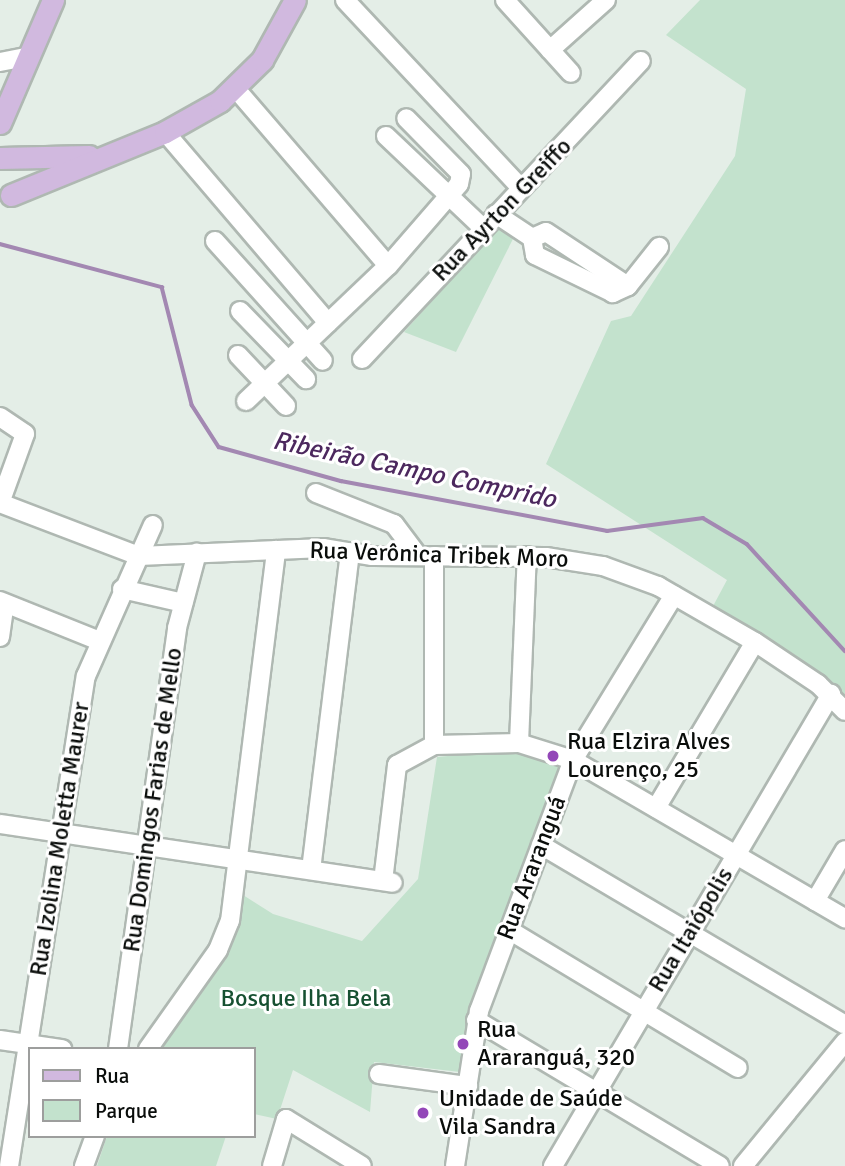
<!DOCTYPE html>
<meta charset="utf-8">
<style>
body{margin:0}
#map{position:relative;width:845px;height:1166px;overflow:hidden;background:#e4eee7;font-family:Signika,sans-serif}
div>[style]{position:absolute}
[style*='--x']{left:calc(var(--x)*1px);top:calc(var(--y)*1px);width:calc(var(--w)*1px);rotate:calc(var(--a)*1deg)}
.green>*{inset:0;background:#c3e2cd}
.stream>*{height:3.5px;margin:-1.75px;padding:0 1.75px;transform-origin:1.75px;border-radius:1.75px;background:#a388b2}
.roads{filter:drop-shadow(2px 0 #afb8b2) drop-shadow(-2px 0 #afb8b2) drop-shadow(0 2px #afb8b2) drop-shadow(0 -2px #afb8b2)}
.minor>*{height:18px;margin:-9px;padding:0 9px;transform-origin:9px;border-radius:9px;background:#fff}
.major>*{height:21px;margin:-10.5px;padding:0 10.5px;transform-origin:10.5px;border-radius:10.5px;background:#d1b9df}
.dots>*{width:19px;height:19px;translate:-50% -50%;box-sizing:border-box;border:4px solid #fff;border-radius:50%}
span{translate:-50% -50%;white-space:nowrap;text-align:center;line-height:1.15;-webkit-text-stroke:6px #fff;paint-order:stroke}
.street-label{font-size:24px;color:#0a0d0b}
.poi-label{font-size:24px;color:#0a0d0b}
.left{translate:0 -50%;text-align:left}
.park-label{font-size:24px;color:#165031}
.water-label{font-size:26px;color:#4c285e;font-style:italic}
.legend{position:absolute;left:28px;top:1047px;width:228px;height:91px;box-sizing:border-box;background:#fff;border:2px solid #9d9e9d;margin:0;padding:9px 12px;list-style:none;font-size:21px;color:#0a0d0b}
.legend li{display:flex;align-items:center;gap:14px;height:35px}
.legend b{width:35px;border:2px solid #9d9e9d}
</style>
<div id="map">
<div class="green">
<div style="clip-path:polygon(700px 0,845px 0,845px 699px,795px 655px,712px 608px,727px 580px,546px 464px,611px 321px,631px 316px,735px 156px,746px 89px,666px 35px)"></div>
<div style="clip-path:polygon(502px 223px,516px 233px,456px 352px,404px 332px)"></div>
<div style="clip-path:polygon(514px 750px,564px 763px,468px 1010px,460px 1072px,374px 1062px,370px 1112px,293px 1070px,277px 1119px,254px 1114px,254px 1049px,158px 1049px,229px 949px,243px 895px,273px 914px,362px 941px,418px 879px,437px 757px)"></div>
<div style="clip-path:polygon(107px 1136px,226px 1136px,216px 1166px,97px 1166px)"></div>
</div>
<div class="stream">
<div style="--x:0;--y:244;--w:168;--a:14.9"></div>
<div style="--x:162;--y:287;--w:122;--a:75.7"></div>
<div style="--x:192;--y:405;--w:50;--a:57.3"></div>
<div style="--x:219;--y:447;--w:127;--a:15.6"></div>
<div style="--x:341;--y:481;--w:271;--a:10.6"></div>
<div style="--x:607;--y:531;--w:97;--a:-7.7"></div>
<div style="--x:703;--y:518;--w:51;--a:30.6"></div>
<div style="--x:747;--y:544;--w:145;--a:47.5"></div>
</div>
<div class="roads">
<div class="minor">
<div style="--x:345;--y:0;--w:258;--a:46.9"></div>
<div style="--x:505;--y:0;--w:98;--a:47.9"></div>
<div style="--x:550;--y:50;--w:75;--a:-41.8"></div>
<div style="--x:0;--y:62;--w:31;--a:-11"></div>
<div style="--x:236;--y:89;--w:233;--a:49.3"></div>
<div style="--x:165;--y:132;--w:251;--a:49.5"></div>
<div style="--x:386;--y:136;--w:134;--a:43.5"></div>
<div style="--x:496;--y:214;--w:43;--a:33.7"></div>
<div style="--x:546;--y:232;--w:98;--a:33.4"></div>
<div style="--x:628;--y:286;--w:17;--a:155"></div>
<div style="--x:613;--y:293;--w:87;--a:-154"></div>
<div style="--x:535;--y:255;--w:17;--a:-100"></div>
<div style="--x:532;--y:238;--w:15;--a:-23"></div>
<div style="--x:215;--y:241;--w:161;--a:48"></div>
<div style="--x:628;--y:286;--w:50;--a:-51.5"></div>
<div style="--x:240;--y:311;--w:95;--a:45.9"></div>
<div style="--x:238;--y:355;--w:70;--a:46.7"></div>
<div style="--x:362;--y:359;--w:408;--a:-46.9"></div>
<div style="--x:246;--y:401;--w:196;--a:-43.6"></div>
<div style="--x:388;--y:266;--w:108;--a:-49.1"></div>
<div style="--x:459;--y:184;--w:10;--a:-79"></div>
<div style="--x:461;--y:174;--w:78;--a:-134.5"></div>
<div style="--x:0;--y:417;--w:30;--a:34"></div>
<div style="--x:25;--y:434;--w:73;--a:109.9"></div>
<div style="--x:316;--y:493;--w:84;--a:21.7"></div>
<div style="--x:394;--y:524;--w:40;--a:53"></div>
<div style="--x:0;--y:503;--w:149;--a:20.9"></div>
<div style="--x:139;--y:556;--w:184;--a:-2.5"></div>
<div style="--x:323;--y:548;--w:50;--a:9.3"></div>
<div style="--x:372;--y:556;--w:174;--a:0.3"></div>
<div style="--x:546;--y:557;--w:58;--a:9"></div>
<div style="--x:603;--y:566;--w:59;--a:20"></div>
<div style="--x:658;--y:586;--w:112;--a:30"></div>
<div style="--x:755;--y:642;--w:76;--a:33.7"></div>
<div style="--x:818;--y:684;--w:38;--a:45"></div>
<div style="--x:122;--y:589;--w:63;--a:12.9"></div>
<div style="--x:0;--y:601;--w:105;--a:21.9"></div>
<div style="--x:0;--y:637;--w:34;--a:-82"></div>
<div style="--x:519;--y:743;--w:187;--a:-87.6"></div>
<div style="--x:434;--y:745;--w:189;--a:-90"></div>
<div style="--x:656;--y:808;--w:193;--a:-59.2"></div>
<div style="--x:0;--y:824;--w:397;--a:8.5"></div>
<div style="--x:541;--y:845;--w:353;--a:30.6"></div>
<div style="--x:311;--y:870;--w:320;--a:-83"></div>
<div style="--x:383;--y:881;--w:117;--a:-83.1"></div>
<div style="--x:397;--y:765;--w:42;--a:-28.4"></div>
<div style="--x:434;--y:745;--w:85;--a:-1.3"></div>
<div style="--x:519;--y:743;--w:57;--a:17.5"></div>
<div style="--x:573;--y:760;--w:315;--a:30.2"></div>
<div style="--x:815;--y:901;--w:59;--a:-59.5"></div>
<div style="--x:509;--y:930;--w:267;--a:31.1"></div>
<div style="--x:476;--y:1020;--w:284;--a:30.9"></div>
<div style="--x:0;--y:1040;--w:63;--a:8.3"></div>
<div style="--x:118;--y:1049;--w:425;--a:-82"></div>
<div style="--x:177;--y:628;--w:78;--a:-75.1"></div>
<div style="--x:148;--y:1049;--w:121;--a:-54.7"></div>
<div style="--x:218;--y:950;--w:31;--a:-68"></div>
<div style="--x:230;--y:921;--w:374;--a:-82.9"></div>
<div style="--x:379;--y:1074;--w:90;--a:7.7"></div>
<div style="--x:9;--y:1166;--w:496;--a:-81.1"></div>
<div style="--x:86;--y:676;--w:165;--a:-66.1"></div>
<div style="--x:84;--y:1166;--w:32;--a:-70"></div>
<div style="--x:272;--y:1166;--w:49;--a:-73.4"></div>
<div style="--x:286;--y:1119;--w:89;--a:31.7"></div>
<div style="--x:455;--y:1166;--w:157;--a:-81.2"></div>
<div style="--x:479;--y:1011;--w:268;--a:-69.5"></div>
<div style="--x:573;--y:760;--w:193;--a:-58.5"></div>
<div style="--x:553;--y:1166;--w:548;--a:-59.5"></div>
<div style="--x:743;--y:1166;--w:161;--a:-50.6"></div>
</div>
<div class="major">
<div style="--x:0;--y:123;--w:134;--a:-66.7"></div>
<div style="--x:0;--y:158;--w:89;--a:-1.3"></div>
<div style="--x:11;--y:195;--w:166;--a:-22.2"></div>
<div style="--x:165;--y:132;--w:63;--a:-29.4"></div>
<div style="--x:220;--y:101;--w:59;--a:-44.3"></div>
<div style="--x:262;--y:60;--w:68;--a:-61.2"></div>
</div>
</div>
<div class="dots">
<div style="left:553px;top:756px;background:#9347b8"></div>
<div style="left:463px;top:1044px;background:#9347b8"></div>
<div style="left:423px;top:1113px;background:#9347b8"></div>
</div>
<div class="street-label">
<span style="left:502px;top:210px;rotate:-46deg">Rua Ayrton Greiffo</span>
<span style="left:439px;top:555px;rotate:2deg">Rua Verônica Tribek Moro</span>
<span style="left:153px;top:800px;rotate:-82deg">Rua Domingos Farias de Mello</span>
<span style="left:60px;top:839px;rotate:-81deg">Rua Izolina Moletta Maurer</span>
<span style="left:532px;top:868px;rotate:-69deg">Rua Araranguá</span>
<span style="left:691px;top:930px;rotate:-59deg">Rua Itaiópolis</span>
</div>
<div class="poi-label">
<span class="left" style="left:567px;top:756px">Rua Elzira Alves<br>Lourenço, 25</span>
<span class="left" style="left:477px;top:1044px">Rua<br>Araranguá, 320</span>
<span class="left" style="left:439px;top:1113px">Unidade de Saúde<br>Vila Sandra</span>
</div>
<div class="park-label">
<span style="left:306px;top:999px">Bosque Ilha Bela</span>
</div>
<div class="water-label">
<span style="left:414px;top:471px;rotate:12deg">Ribeirão Campo Comprido</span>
</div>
<ul class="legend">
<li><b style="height:9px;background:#d1b9df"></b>Rua</li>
<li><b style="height:19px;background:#c3e2cd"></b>Parque</li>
</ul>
</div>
